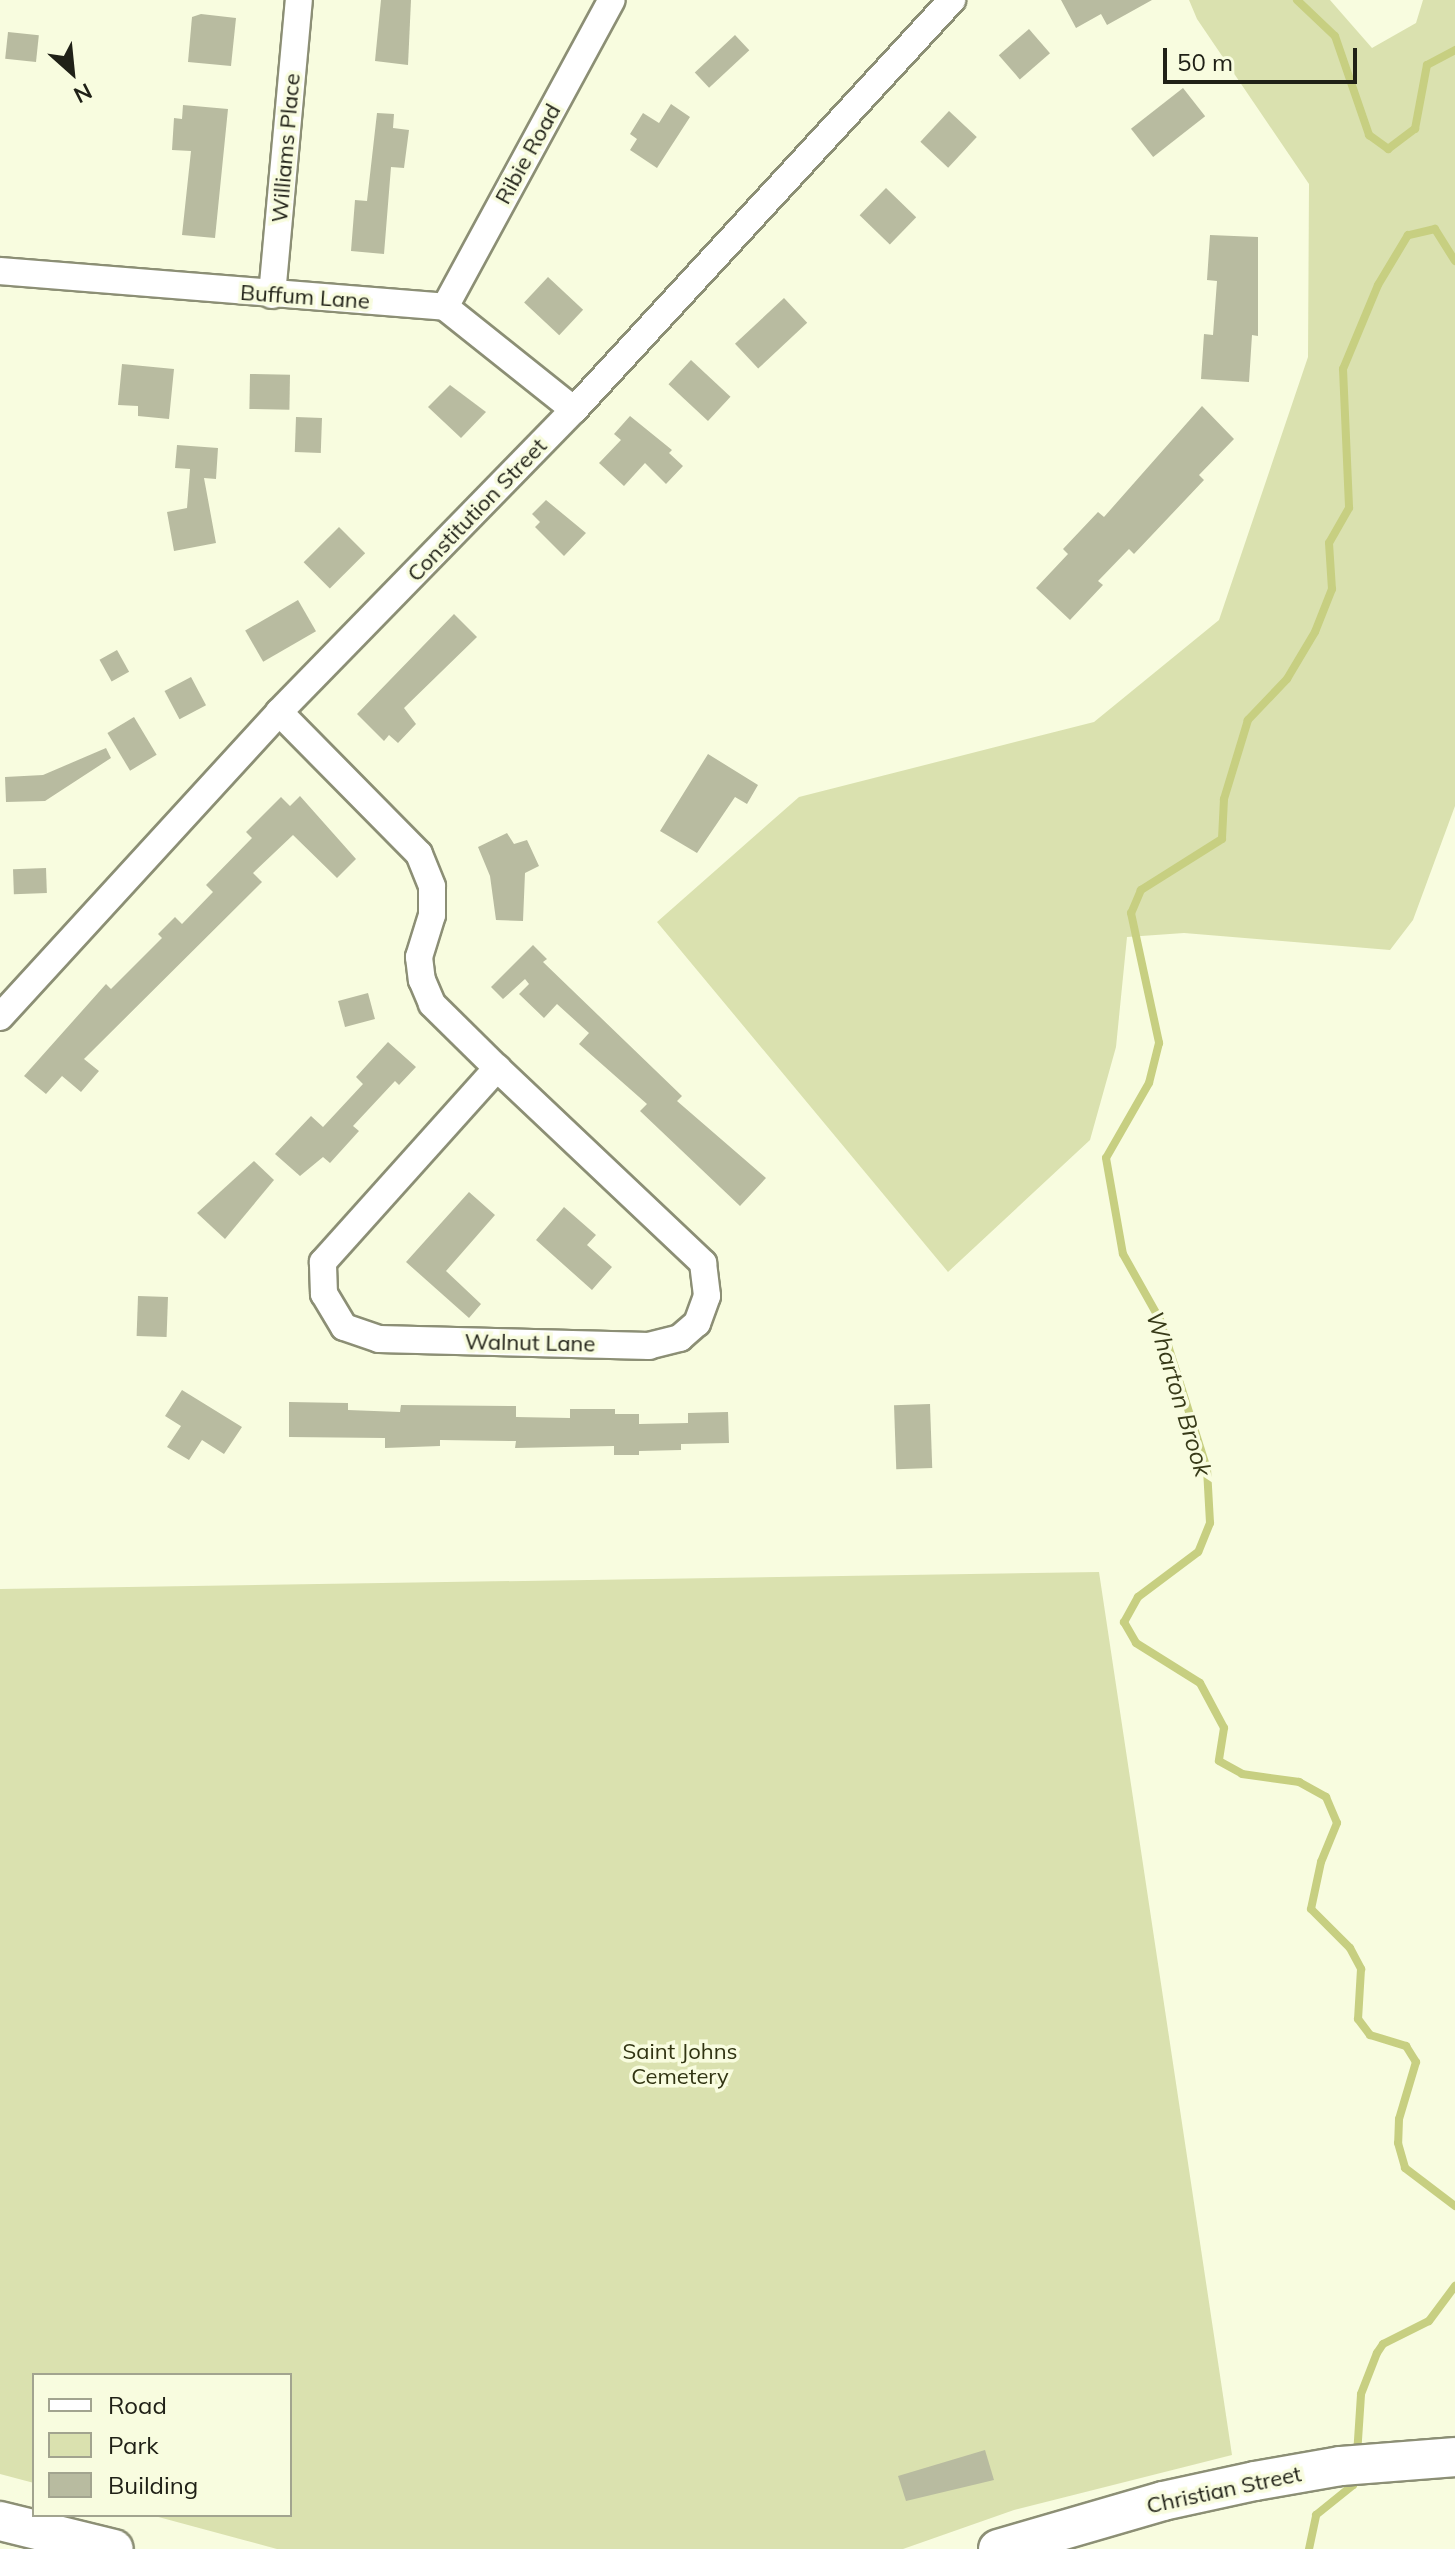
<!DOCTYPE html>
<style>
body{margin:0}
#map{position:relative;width:1455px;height:2549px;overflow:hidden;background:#f8fcdf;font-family:Mulish,sans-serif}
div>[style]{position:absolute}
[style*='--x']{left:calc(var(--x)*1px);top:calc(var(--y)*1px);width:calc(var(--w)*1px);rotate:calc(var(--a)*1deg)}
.green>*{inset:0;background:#dae1af}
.stream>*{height:8px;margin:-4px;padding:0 4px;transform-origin:4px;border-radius:4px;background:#c7cf81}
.building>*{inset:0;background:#b8bba0;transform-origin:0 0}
.roads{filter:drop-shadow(2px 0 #8c8f75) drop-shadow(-2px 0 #8c8f75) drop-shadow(0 2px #8c8f75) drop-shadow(0 -2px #8c8f75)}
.street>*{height:26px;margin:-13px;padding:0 13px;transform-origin:13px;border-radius:13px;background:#fff}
.secondary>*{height:38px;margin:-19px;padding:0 19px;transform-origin:19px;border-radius:19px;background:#fff}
span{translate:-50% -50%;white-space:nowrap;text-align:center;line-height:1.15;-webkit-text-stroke:7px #f8fcdf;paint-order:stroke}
.street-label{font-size:22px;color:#202117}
.park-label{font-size:22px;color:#313412}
.water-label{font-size:24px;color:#373a18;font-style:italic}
.legend{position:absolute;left:32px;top:2373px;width:260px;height:144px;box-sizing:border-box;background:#f8fcdf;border:2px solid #a2a48f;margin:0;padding:10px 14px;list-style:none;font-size:24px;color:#202117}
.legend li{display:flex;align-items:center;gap:16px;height:40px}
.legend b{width:40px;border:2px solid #a2a48f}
.north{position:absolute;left:32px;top:32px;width:80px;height:80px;-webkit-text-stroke:6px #f8fcdf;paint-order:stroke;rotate:153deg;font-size:22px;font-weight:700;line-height:32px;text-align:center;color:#202117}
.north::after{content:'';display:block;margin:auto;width:28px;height:36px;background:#202117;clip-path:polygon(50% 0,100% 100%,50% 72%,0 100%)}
.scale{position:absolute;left:1163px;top:48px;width:194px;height:36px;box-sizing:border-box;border:4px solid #202117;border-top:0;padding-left:10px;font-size:24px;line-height:28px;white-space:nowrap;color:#202117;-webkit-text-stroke:6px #f8fcdf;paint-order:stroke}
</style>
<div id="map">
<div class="green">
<div style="clip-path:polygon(1189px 0,1330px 0,1372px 48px,1416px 23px,1423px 0,1455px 0,1455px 806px,1413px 920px,1390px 950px,1184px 933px,1127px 937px,1116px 1047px,1090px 1140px,948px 1272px,657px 922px,799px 797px,1094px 722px,1219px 620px,1308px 357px,1309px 184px,1197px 19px)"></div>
<div style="clip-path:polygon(1099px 1572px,1232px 2455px,1014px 2510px,903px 2549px,277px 2549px,151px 2515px,290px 2515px,290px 2375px,34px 2375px,34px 2483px,0 2474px,0 1589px)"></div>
</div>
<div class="stream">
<div style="--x:1297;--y:0;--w:52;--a:43.5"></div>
<div style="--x:1335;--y:36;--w:105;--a:71"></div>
<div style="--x:1369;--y:135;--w:24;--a:36"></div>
<div style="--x:1388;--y:149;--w:34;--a:-37"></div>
<div style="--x:1415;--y:129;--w:65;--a:-79.4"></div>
<div style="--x:1427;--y:65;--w:32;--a:-28"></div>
<div style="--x:1455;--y:261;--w:38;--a:-122"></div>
<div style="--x:1435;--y:229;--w:28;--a:167"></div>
<div style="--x:1408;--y:235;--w:58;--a:121"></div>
<div style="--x:1378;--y:285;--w:91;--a:112.6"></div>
<div style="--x:1343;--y:369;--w:139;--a:87.5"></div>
<div style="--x:1349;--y:508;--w:40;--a:119.7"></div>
<div style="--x:1329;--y:543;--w:46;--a:86.3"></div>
<div style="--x:1332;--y:589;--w:46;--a:111.6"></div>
<div style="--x:1315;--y:632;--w:55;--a:120.8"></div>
<div style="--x:1287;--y:679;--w:57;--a:133.6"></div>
<div style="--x:1248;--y:720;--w:83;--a:106.9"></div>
<div style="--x:1224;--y:799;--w:40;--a:92.9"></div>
<div style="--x:1222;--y:839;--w:96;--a:147.8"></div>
<div style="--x:1141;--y:890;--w:25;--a:113"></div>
<div style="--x:1131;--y:913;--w:133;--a:77.8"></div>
<div style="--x:1159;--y:1043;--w:41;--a:104"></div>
<div style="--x:1149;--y:1083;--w:86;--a:119.8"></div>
<div style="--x:1106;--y:1158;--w:97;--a:80"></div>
<div style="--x:1123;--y:1254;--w:76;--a:60.7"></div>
<div style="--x:1160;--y:1320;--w:156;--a:72.5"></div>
<div style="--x:1207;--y:1469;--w:54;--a:86.8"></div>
<div style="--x:1210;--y:1523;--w:31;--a:112"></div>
<div style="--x:1198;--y:1552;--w:75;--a:143.1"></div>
<div style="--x:1138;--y:1597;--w:29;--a:119"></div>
<div style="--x:1124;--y:1622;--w:24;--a:60"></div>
<div style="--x:1136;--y:1643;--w:75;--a:32"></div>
<div style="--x:1200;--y:1683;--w:51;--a:61.9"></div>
<div style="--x:1224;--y:1728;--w:33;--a:99"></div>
<div style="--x:1219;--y:1761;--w:26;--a:29"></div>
<div style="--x:1242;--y:1774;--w:58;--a:8"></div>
<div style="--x:1299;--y:1782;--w:31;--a:29"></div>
<div style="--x:1326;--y:1797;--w:28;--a:67"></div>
<div style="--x:1337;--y:1823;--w:42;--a:112.3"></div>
<div style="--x:1321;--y:1862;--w:48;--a:102"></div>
<div style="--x:1311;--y:1909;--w:55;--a:45"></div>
<div style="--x:1350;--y:1948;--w:24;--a:62"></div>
<div style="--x:1361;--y:1969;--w:50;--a:93.4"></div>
<div style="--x:1358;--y:2019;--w:20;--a:53"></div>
<div style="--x:1370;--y:2035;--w:38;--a:17"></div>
<div style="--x:1406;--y:2046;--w:19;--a:58"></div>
<div style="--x:1416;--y:2062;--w:59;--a:106.6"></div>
<div style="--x:1399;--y:2119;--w:24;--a:92"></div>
<div style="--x:1398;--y:2143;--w:26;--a:74"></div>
<div style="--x:1405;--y:2168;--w:63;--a:37.2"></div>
<div style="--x:1357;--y:2455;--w:61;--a:-86.2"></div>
<div style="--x:1361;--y:2394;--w:44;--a:-68.7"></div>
<div style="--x:1377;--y:2353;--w:11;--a:-56"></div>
<div style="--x:1383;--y:2344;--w:51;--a:-26.6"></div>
<div style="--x:1429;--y:2321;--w:44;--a:-53.4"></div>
<div style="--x:1309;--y:2549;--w:35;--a:-78"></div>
<div style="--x:1316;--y:2515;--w:48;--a:-39"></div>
<div style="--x:1353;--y:2485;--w:9;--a:-84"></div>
</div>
<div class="building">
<div style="clip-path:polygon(381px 0,411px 0,408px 65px,375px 61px)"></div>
<div style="clip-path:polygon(1061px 0,1152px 0,1107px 25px,1101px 14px,1076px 28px)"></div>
<div style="clip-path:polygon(201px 14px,236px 18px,231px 66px,188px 62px,192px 17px)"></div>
<div style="left:1029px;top:29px;width:32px;height:40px;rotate:49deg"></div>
<div style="left:8px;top:32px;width:31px;height:27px;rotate:6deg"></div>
<div style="left:735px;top:35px;width:21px;height:55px;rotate:47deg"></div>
<div style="left:1183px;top:88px;width:36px;height:66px;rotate:52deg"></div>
<div style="clip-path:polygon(671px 104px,690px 117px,657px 168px,630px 150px,637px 139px,630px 134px,643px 113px,659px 123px)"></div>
<div style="clip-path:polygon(183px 105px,228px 109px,215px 238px,182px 235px,191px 151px,172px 150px,174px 118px,182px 119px)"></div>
<div style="left:949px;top:111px;width:38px;height:42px;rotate:43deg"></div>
<div style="clip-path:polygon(377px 113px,394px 114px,393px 128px,409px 130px,404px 168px,391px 167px,384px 254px,351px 251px,355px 200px,367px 201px)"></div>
<div style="left:886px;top:188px;width:42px;height:38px;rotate:44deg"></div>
<div style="clip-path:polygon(1210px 235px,1258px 237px,1258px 336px,1252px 335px,1249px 382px,1201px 379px,1204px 334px,1213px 335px,1217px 281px,1207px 280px)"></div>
<div style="left:548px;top:277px;width:48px;height:35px;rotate:43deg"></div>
<div style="left:784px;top:298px;width:34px;height:67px;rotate:47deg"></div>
<div style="left:691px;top:360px;width:54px;height:33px;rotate:43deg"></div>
<div style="clip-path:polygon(122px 364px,174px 369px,169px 419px,138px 416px,138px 406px,118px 405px)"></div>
<div style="left:250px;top:374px;width:40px;height:35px;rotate:1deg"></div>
<div style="clip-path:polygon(450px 385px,486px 412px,461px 438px,428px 407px)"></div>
<div style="clip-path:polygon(1202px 406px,1234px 439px,1199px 475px,1204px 480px,1134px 554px,1129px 549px,1098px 581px,1103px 585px,1070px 620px,1036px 588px,1068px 554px,1063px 549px,1098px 512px,1104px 517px)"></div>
<div style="clip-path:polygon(630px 416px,672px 450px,669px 453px,683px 466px,666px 484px,645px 463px,624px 486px,599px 463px,621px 440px,614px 434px)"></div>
<div style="left:296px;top:417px;width:26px;height:35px;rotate:2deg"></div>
<div style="clip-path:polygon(177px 445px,218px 448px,216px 479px,204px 478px,216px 543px,174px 551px,167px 512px,187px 508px,190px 469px,175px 468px)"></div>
<div style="clip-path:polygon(546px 500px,586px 533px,564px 556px,535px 527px,540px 522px,532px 514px)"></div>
<div style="left:339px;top:527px;width:37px;height:50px;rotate:45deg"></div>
<div style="left:298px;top:600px;width:36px;height:61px;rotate:60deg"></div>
<div style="clip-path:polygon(454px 614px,477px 637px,404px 708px,416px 724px,398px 743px,389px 735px,384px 741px,357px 714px)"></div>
<div style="left:117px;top:650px;width:25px;height:20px;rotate:61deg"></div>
<div style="left:191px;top:677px;width:32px;height:30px;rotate:62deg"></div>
<div style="left:134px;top:717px;width:44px;height:31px;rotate:59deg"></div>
<div style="clip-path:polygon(106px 748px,111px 758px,45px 801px,6px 802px,5px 777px,43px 775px)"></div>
<div style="clip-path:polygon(708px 754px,758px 785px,747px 804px,735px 797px,697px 853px,660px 831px)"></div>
<div style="clip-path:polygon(300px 796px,356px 859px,337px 878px,293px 835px,253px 873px,262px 882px,84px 1059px,99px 1071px,81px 1092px,62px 1076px,46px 1094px,24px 1076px,106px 984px,111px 989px,162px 938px,158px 934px,175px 917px,182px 924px,213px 892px,206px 885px,252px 838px,246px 832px,281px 797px,290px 806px)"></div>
<div style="clip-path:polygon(507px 833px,514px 844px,527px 840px,539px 866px,525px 873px,523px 921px,496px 920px,490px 876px,478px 847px)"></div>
<div style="left:46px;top:868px;width:25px;height:33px;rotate:88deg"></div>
<div style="clip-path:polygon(533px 945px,547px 959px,543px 962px,682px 1096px,677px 1101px,766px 1178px,740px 1206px,640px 1111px,647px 1104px,579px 1044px,589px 1033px,557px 1004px,544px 1018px,519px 994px,529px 984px,525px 979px,503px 999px,491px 987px)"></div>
<div style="left:368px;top:993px;width:27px;height:31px;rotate:75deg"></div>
<div style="clip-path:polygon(388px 1042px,416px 1067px,399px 1085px,395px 1081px,353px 1126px,359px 1131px,330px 1163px,323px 1157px,300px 1176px,275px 1154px,311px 1116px,323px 1127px,363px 1084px,356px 1077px)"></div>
<div style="clip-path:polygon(254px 1161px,274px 1180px,225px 1239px,197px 1213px)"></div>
<div style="clip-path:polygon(469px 1192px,495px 1215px,446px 1271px,481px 1304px,469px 1318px,406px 1262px)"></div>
<div style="clip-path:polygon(564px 1207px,596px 1235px,587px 1245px,612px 1267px,592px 1290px,536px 1240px)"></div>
<div style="left:138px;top:1296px;width:30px;height:40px;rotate:2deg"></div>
<div style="clip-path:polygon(182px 1390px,242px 1427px,224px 1454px,202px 1440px,189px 1460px,167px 1447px,181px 1426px,165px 1416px)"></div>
<div style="clip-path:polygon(289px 1402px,348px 1403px,348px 1410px,400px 1412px,401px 1405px,516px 1406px,516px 1417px,570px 1418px,570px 1409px,615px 1409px,615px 1414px,639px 1414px,639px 1424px,688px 1423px,688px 1413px,728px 1412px,729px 1443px,681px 1444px,681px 1450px,639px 1451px,639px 1455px,614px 1455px,614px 1446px,515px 1448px,516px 1441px,440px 1440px,440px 1446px,385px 1448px,385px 1438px,289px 1437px)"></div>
<div style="left:930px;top:1404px;width:64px;height:36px;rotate:88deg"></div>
<div style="clip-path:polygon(985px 2450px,994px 2480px,906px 2501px,898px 2476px)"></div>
</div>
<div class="roads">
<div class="street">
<div style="--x:0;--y:271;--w:446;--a:4.6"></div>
<div style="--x:445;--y:307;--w:165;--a:38.6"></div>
<div style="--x:272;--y:295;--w:296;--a:-84.8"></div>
<div style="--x:445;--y:307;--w:349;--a:-61.5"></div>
<div style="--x:279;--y:712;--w:199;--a:45.4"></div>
<div style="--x:419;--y:854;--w:35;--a:68"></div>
<div style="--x:432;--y:887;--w:28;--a:90"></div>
<div style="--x:432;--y:915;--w:44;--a:107.2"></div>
<div style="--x:419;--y:957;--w:23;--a:83"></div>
<div style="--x:422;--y:980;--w:26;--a:67"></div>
<div style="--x:432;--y:1004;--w:91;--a:44.6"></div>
<div style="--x:0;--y:1017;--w:413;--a:-47.5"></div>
<div style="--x:279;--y:712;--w:422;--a:-45.7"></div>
<div style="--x:574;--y:410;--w:558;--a:-47.33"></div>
<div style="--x:497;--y:1068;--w:284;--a:43.4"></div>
<div style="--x:703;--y:1263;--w:33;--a:83"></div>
<div style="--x:707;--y:1296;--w:29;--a:110"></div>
<div style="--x:697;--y:1323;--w:23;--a:139"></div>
<div style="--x:680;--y:1338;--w:32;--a:166"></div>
<div style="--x:649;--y:1346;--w:270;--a:-178.5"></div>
<div style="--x:379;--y:1339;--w:37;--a:-161"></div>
<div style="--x:344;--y:1327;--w:39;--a:-121"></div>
<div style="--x:324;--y:1294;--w:32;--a:-92"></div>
<div style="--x:323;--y:1262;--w:261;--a:-48.1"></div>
</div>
<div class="secondary">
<div style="--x:0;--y:2521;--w:117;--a:13.8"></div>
<div style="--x:998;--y:2549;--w:172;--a:-16.2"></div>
<div style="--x:1163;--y:2501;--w:94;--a:-12.3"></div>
<div style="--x:1255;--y:2481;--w:87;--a:-9.9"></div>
<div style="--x:1341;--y:2466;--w:114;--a:-4.5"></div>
</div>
</div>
<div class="street-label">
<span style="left:286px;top:148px;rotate:-85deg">Williams Place</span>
<span style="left:528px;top:154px;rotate:-61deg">Ribie Road</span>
<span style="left:305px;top:297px;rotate:4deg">Buffum Lane</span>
<span style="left:477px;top:510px;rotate:-46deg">Constitution Street</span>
<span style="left:530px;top:1343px;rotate:1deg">Walnut Lane</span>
<span style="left:1224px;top:2490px;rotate:-12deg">Christian Street</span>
</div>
<div class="park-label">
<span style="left:680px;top:2064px">Saint Johns<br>Cemetery</span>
</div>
<div class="water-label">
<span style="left:1179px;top:1394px;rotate:73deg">Wharton Brook</span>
</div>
<ul class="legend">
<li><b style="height:10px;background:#fff"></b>Road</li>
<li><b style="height:22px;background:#dae1af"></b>Park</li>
<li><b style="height:22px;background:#b8bba0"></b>Building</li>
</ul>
<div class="north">N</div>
<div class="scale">50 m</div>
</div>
